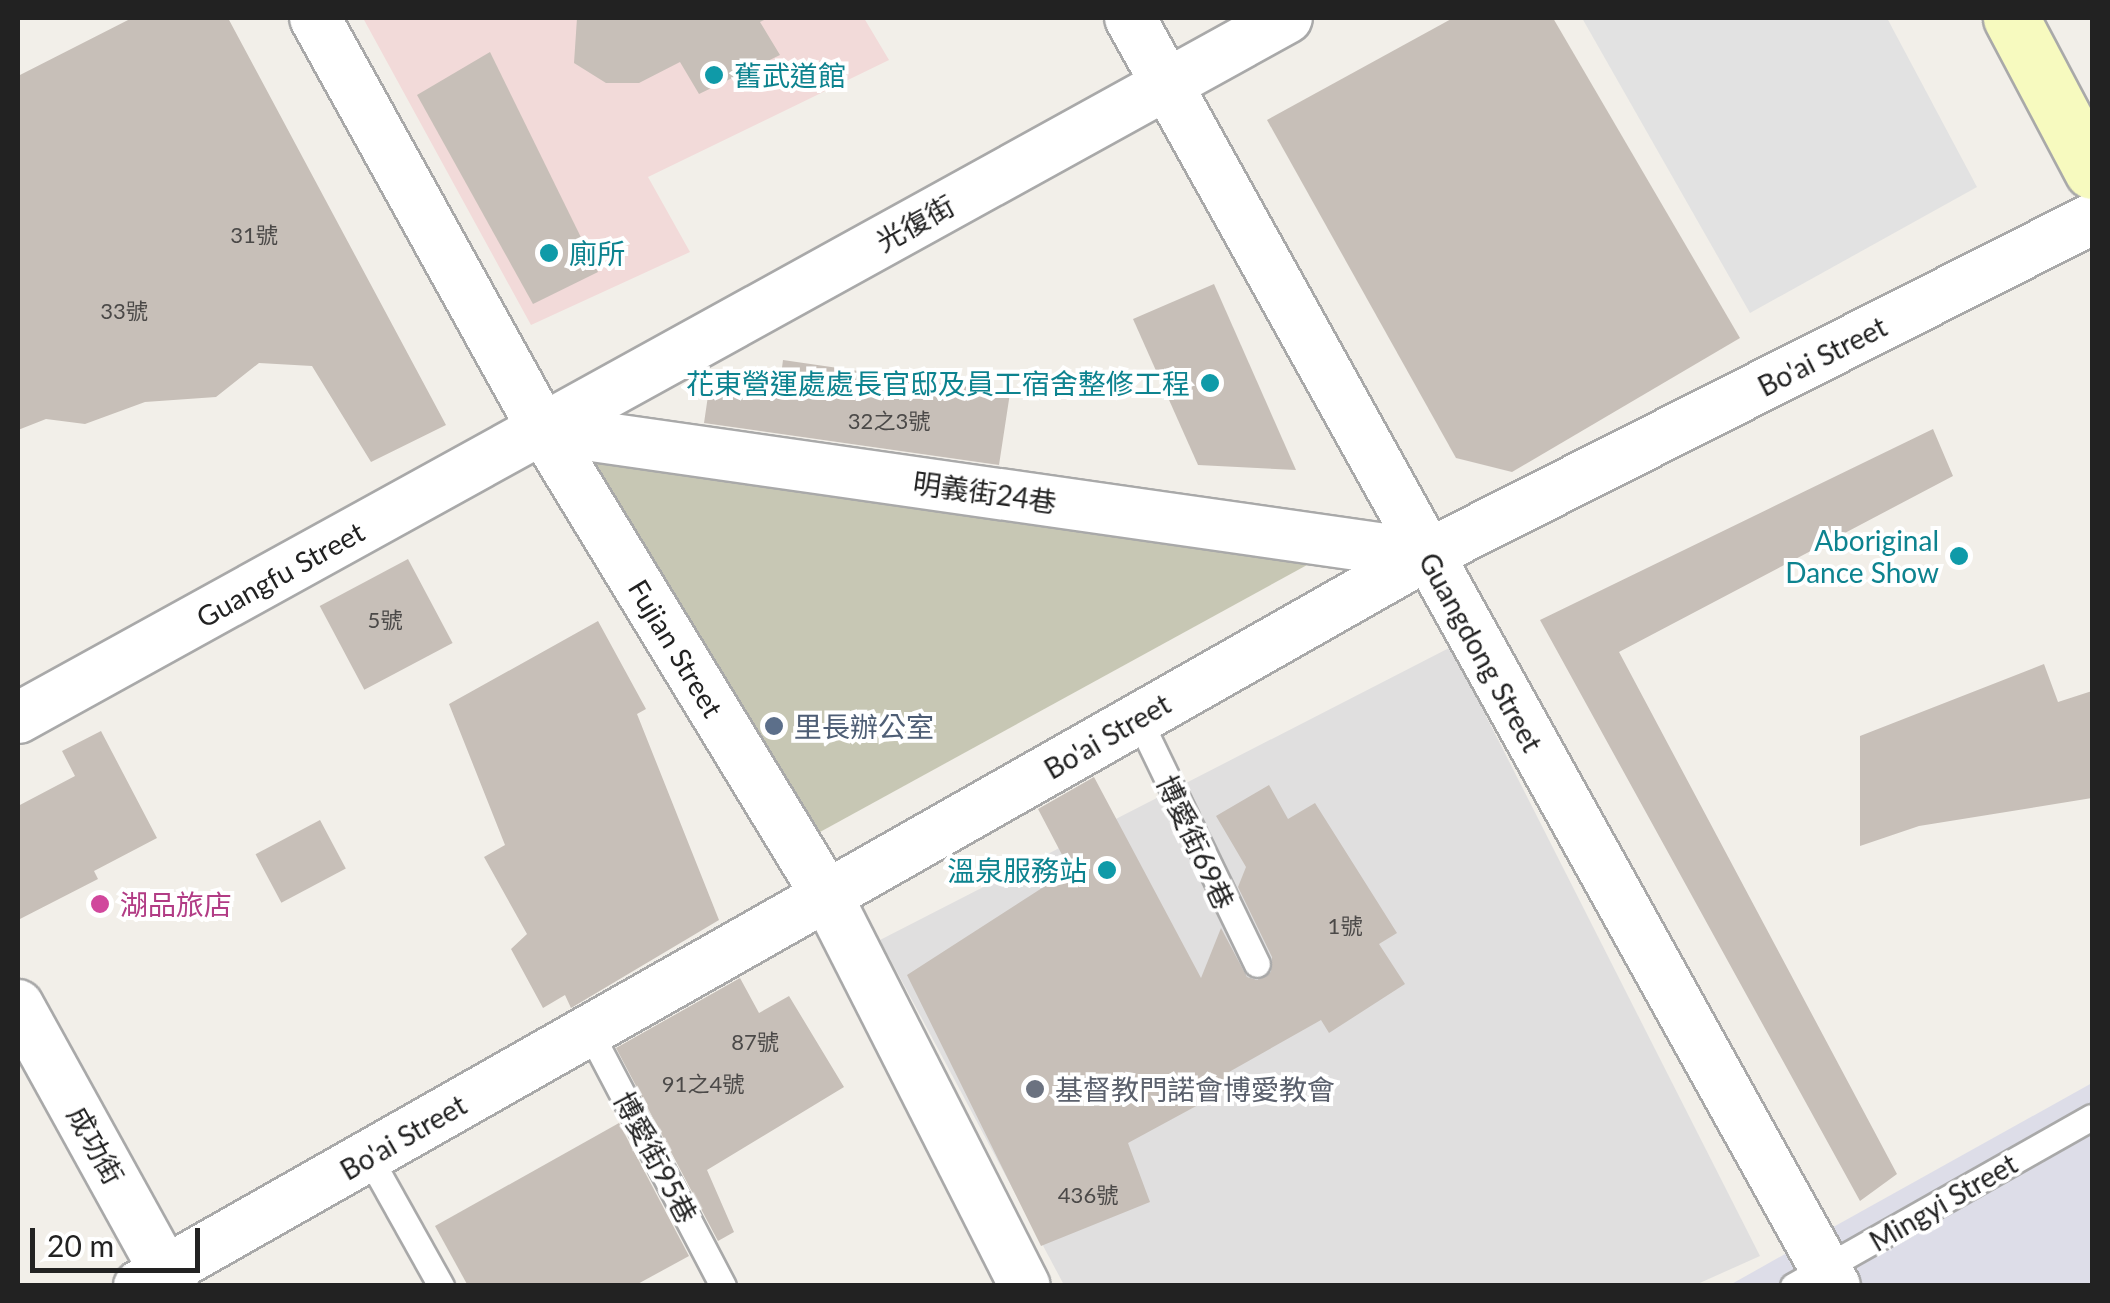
<!DOCTYPE html>
<meta charset="utf-8">
<style>
body{margin:0}
#map{position:relative;width:2110px;height:1303px;overflow:hidden;background:#f2efe9;font-family:Lato,"Noto Sans TC",sans-serif}
div>[style]{position:absolute}
[style*='--x']{left:calc(var(--x)*1px);top:calc(var(--y)*1px);width:calc(var(--w)*1px);rotate:calc(var(--a)*1deg)}
.residential>*{inset:0;background:#e0dfdf}
.commercial>*{inset:0;background:#f2dad9}
.construction>*{inset:0;background:#c7c7b4}
.parking>*{inset:0;background:#e2e2e2}
.plaza>*{inset:0;background:#dddde8}
.building>*{inset:0;background:#c7bfb8;transform-origin:0 0}
.roads{filter:drop-shadow(2px 0 #a9a9a9) drop-shadow(-2px 0 #a9a9a9) drop-shadow(0 2px #a9a9a9) drop-shadow(0 -2px #a9a9a9)}
.lane>*{height:25px;margin:-12.5px;padding:0 12.5px;transform-origin:12.5px;border-radius:12.5px;background:#fff}
.street>*{height:50px;margin:-25px;padding:0 25px;transform-origin:25px;border-radius:25px;background:#fff}
.secondary>*{height:55px;margin:-27.5px;padding:0 27.5px;transform-origin:27.5px;border-radius:27.5px;background:#f7fabf}
.dots>*{width:28px;height:28px;translate:-50% -50%;box-sizing:border-box;border:5px solid #fff;border-radius:50%}
span{translate:-50% -50%;white-space:nowrap;text-align:center;line-height:1.15;-webkit-text-stroke:8px #fff;paint-order:stroke}
.number-label{font-size:22px;color:#4b4948}
.number-label span{-webkit-text-stroke-width:0}
.culture-label{font-size:28px;color:#0d838f}
.left{translate:0 -50%;text-align:left}
.right{translate:-100% -50%;text-align:right}
.street-label{font-size:28px;color:#222}
.service-label{font-size:28px;color:#4e5e75}
.hotel-label{font-size:28px;color:#b23c85}
.worship-label{font-size:28px;color:#5b616d}
.frame{position:absolute;inset:0;border:20px solid #222;pointer-events:none}
.scale{position:absolute;left:30px;top:1228px;width:170px;height:45px;box-sizing:border-box;border:5px solid #222;border-top:0;padding-left:12px;font-size:30px;line-height:35px;white-space:nowrap;color:#222;-webkit-text-stroke:8px #fff;paint-order:stroke}
</style>
<div id="map">
<div class="residential">
<div style="clip-path:polygon(1451px 647px,1760px 1256px,1693px 1286px,1064px 1285px,880px 940px)"></div>
</div>
<div class="commercial">
<div style="clip-path:polygon(363px 18px,864px 18px,889px 60px,648px 177px,690px 252px,531px 325px)"></div>
</div>
<div class="construction">
<div style="clip-path:polygon(596px 463px,1318px 559px,800px 843px)"></div>
</div>
<div class="parking">
<div style="clip-path:polygon(1582px 18px,1887px 18px,1977px 187px,1750px 313px)"></div>
</div>
<div class="plaza">
<div style="clip-path:polygon(2092px 1083px,2092px 1285px,1728px 1286px,1810px 1240px)"></div>
</div>
<div class="building">
<div style="clip-path:polygon(132px 18px,228px 18px,446px 425px,371px 462px,312px 366px,259px 363px,216px 397px,145px 402px,85px 424px,46px 419px,18px 430px,18px 76px)"></div>
<div style="clip-path:polygon(577px 18px,768px 18px,760px 22px,780px 55px,699px 94px,680px 62px,639px 83px,606px 83px,574px 63px)"></div>
<div style="clip-path:polygon(1453px 18px,1553px 18px,1740px 338px,1512px 472px,1456px 458px,1267px 120px)"></div>
<div style="clip-path:polygon(490px 52px,598px 272px,533px 304px,417px 95px)"></div>
<div style="clip-path:polygon(1214px 284px,1296px 470px,1198px 465px,1133px 319px)"></div>
<div style="clip-path:polygon(783px 360px,1010px 393px,999px 465px,704px 423px,709px 389px,778px 398px)"></div>
<div style="clip-path:polygon(1933px 429px,1953px 476px,1619px 652px,1897px 1174px,1860px 1201px,1540px 620px)"></div>
<div style="left:408px;top:559px;width:95px;height:100px;rotate:62deg"></div>
<div style="clip-path:polygon(598px 621px,646px 709px,637px 714px,719px 920px,571px 1008px,565px 995px,543px 1008px,511px 949px,527px 934px,484px 857px,505px 845px,449px 704px)"></div>
<div style="clip-path:polygon(2044px 664px,2058px 702px,2092px 691px,2092px 798px,1919px 826px,1860px 846px,1860px 736px)"></div>
<div style="clip-path:polygon(101px 731px,157px 838px,94px 871px,98px 879px,18px 920px,18px 806px,75px 776px,62px 751px)"></div>
<div style="clip-path:polygon(1094px 777px,1201px 978px,1221px 928px,1247px 977px,1257px 980px,1271px 972px,1272px 957px,1238px 887px,1246px 867px,1216px 816px,1269px 785px,1288px 819px,1315px 803px,1397px 933px,1379px 944px,1405px 984px,1329px 1033px,1321px 1020px,1229px 1072px,1235px 1085px,1128px 1143px,1150px 1202px,1041px 1246px,907px 975px,1070px 870px,1038px 809px)"></div>
<div style="left:320px;top:820px;width:55px;height:73px;rotate:62deg"></div>
<div style="clip-path:polygon(740px 978px,759px 1013px,789px 996px,844px 1087px,707px 1170px,734px 1232px,718px 1241px,616px 1048px)"></div>
<div style="clip-path:polygon(619px 1123px,689px 1256px,634px 1286px,468px 1286px,435px 1226px)"></div>
</div>
<div class="roads">
<div class="lane">
<div style="--x:1138;--y:718;--w:273;--a:64.2"></div>
<div style="--x:582;--y:1036;--w:16;--a:30"></div>
<div style="--x:596;--y:1044;--w:273;--a:62.3"></div>
<div style="--x:369;--y:1157;--w:148;--a:60.8"></div>
<div style="--x:1793;--y:1286;--w:343;--a:-29.5"></div>
</div>
<div class="street">
<div style="--x:315;--y:18;--w:470;--a:61"></div>
<div style="--x:543;--y:429;--w:547;--a:58.69"></div>
<div style="--x:827;--y:896;--w:437;--a:63.1"></div>
<div style="--x:1130;--y:18;--w:1451;--a:60.93"></div>
<div style="--x:543;--y:429;--w:893;--a:8.11"></div>
<div style="--x:18;--y:718;--w:1449;--a:-28.88"></div>
<div style="--x:18;--y:1005;--w:321;--a:61.1"></div>
<div style="--x:139;--y:1286;--w:1481;--a:-29.58"></div>
<div style="--x:1427;--y:555;--w:745;--a:-26.81"></div>
</div>
<div class="secondary">
<div style="--x:2011;--y:18;--w:173;--a:62.1"></div>
</div>
</div>
<div class="dots">
<div style="left:714px;top:75px;background:#0f9aa8"></div>
<div style="left:549px;top:253px;background:#0f9aa8"></div>
<div style="left:1210px;top:383px;background:#0f9aa8"></div>
<div style="left:1959px;top:556px;background:#0f9aa8"></div>
<div style="left:774px;top:726px;background:#5c6f8a"></div>
<div style="left:1107px;top:870px;background:#0f9aa8"></div>
<div style="left:100px;top:904px;background:#d1479c"></div>
<div style="left:1035px;top:1089px;background:#6b7280"></div>
</div>
<div class="number-label">
<span style="left:254px;top:235px">31號</span>
<span style="left:124px;top:311px">33號</span>
<span style="left:889px;top:421px">32之3號</span>
<span style="left:385px;top:620px">5號</span>
<span style="left:1345px;top:926px">1號</span>
<span style="left:755px;top:1042px">87號</span>
<span style="left:703px;top:1084px">91之4號</span>
<span style="left:1088px;top:1195px">436號</span>
</div>
<div class="culture-label">
<span class="left" style="left:734px;top:75px">舊武道館</span>
<span class="left" style="left:569px;top:253px">廁所</span>
<span class="right" style="left:1190px;top:383px">花東營運處處長官邸及員工宿舍整修工程</span>
<span class="right" style="left:1939px;top:556px">Aboriginal<br>Dance Show</span>
<span class="right" style="left:1087px;top:870px">溫泉服務站</span>
</div>
<div class="street-label">
<span style="left:915px;top:223px;rotate:-29deg">光復街</span>
<span style="left:1822px;top:356px;rotate:-27deg">Bo'ai Street</span>
<span style="left:985px;top:492px;rotate:8deg">明義街24巷</span>
<span style="left:280px;top:574px;rotate:-29deg">Guangfu Street</span>
<span style="left:676px;top:648px;rotate:59deg">Fujian Street</span>
<span style="left:1481px;top:652px;rotate:61deg">Guangdong Street</span>
<span style="left:1107px;top:736px;rotate:-30deg">Bo'ai Street</span>
<span style="left:1196px;top:842px;rotate:65deg">博愛街69巷</span>
<span style="left:403px;top:1137px;rotate:-30deg">Bo'ai Street</span>
<span style="left:96px;top:1145px;rotate:61deg">成功街</span>
<span style="left:656px;top:1157px;rotate:62deg">博愛街95巷</span>
<span style="left:1943px;top:1202px;rotate:-30deg">Mingyi Street</span>
</div>
<div class="service-label">
<span class="left" style="left:794px;top:726px">里長辦公室</span>
</div>
<div class="hotel-label">
<span class="left" style="left:120px;top:904px">湖品旅店</span>
</div>
<div class="worship-label">
<span class="left" style="left:1055px;top:1089px">基督教門諾會博愛教會</span>
</div>
<div class="frame"></div>
<div class="scale">20 m</div>
</div>
